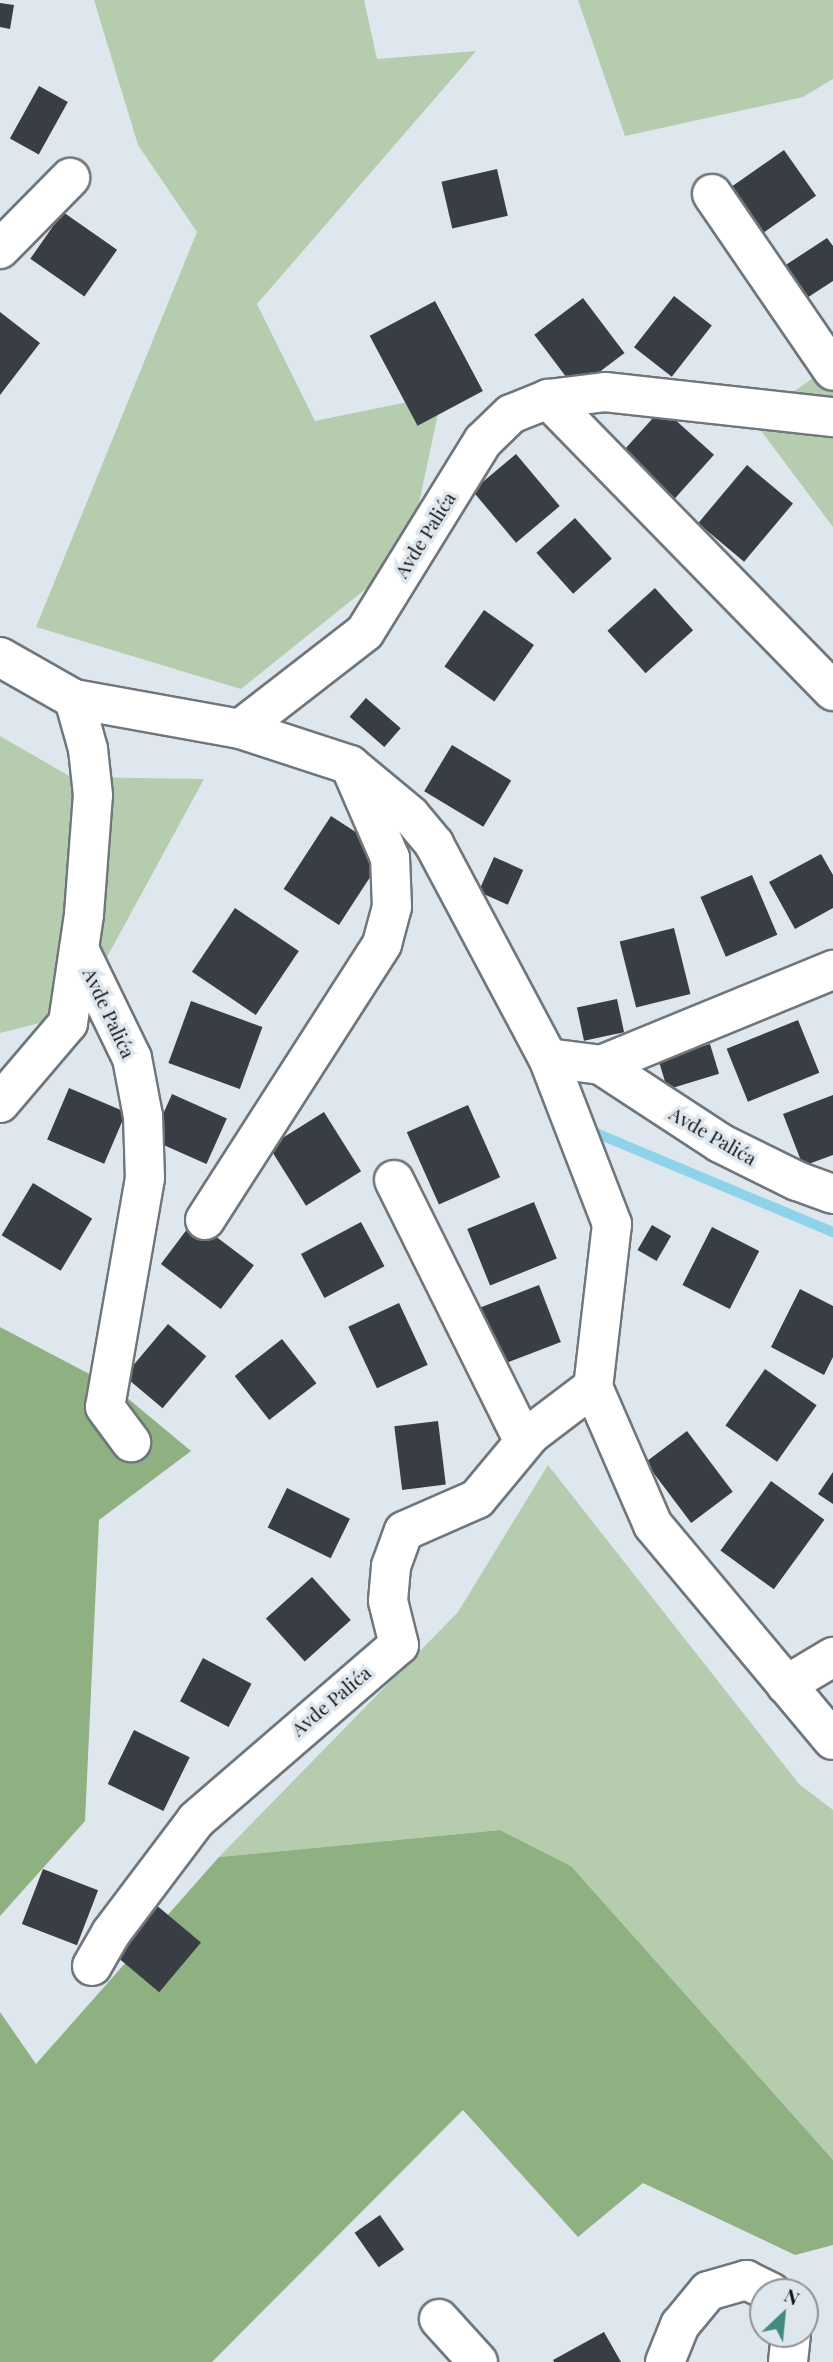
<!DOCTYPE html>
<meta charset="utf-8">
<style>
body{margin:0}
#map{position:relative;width:833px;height:2362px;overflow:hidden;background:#dfe7ee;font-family:"Playfair Display",serif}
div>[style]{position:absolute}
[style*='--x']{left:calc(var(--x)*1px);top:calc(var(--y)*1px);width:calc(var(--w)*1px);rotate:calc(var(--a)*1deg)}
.green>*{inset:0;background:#b6ccae}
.forest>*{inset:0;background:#8fb081}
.stream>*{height:10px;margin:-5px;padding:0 5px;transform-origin:5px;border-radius:5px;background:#8fd3ea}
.building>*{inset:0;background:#383e44;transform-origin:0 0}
.roads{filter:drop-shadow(2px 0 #6f767c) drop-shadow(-2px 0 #6f767c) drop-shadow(0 2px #6f767c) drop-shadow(0 -2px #6f767c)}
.minor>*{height:38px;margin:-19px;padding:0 19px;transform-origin:19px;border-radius:19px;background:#fff}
span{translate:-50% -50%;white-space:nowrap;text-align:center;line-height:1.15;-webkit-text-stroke:7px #dfe7ee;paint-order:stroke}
.street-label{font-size:19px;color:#111416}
.north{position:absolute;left:749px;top:2278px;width:70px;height:70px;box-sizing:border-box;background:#dfe7ee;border:2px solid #8d9398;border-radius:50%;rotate:26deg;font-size:19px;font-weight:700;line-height:28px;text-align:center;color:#111416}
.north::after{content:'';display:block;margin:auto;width:24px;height:32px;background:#438a82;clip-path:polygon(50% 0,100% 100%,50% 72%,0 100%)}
</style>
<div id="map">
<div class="green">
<div style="clip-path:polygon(94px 0,364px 0,377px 59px,476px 51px,257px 304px,315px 421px,442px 395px,408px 555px,241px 689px,36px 627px,197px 232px,138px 145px)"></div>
<div style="clip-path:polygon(578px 0,833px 0,833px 79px,803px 97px,625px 136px)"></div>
<div style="clip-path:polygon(833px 364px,833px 527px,753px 420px)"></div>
<div style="clip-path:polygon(0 736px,71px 777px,204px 779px,76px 1014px,0 1033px)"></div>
<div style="clip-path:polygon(548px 1465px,799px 1784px,833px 1810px,833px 2160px,571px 1866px,500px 1830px,219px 1857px,458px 1612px)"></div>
</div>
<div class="forest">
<div style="clip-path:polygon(0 1327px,114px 1387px,191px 1451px,99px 1520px,85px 1821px,0 1916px)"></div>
<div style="clip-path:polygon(500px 1830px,571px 1866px,833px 2160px,833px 2245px,795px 2255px,643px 2183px,578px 2237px,463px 2110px,212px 2362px,0 2362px,0 2012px,36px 2064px,219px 1857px)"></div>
</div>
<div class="stream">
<div style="--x:584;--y:1128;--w:270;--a:22.7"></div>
</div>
<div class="building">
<div style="clip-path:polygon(0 3px,14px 5px,10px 29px,0 27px)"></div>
<div style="left:39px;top:86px;width:33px;height:60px;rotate:29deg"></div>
<div style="left:784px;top:150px;width:56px;height:72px;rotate:55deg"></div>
<div style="left:497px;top:169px;width:48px;height:57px;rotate:77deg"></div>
<div style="left:63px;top:212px;width:66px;height:57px;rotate:35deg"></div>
<div style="clip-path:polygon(827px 238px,833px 246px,833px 281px,796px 305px,775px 272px)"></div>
<div style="left:674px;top:296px;width:48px;height:65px;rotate:38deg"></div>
<div style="left:583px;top:298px;width:69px;height:61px;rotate:53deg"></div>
<div style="left:435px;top:301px;width:102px;height:74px;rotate:62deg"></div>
<div style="clip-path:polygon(0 312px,40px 343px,0 395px)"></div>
<div style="left:662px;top:408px;width:70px;height:64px;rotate:42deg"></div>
<div style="left:516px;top:454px;width:68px;height:57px;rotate:50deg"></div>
<div style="left:747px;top:465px;width:60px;height:76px;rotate:40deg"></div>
<div style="left:575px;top:518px;width:55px;height:52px;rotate:48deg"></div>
<div style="left:655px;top:588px;width:57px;height:64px;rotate:48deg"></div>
<div style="left:484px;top:610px;width:61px;height:69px;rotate:35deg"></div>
<div style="left:366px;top:698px;width:46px;height:25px;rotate:41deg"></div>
<div style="left:452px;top:745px;width:69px;height:54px;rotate:31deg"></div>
<div style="left:331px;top:816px;width:66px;height:87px;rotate:33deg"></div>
<div style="clip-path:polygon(821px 854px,833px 875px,833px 908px,795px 929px,769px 882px)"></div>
<div style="left:494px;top:857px;width:32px;height:38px;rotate:24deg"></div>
<div style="left:752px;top:875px;width:65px;height:56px;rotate:67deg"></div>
<div style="left:235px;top:908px;width:77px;height:77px;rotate:34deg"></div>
<div style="left:674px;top:928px;width:68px;height:56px;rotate:76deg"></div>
<div style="left:617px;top:999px;width:34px;height:41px;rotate:78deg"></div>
<div style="left:191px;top:1001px;width:76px;height:66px;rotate:20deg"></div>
<div style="left:798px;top:1020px;width:57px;height:77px;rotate:68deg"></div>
<div style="left:710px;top:1044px;width:31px;height:54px;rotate:73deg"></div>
<div style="left:69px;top:1088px;width:62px;height:56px;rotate:23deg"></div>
<div style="left:172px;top:1094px;width:60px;height:50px;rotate:24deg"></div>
<div style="clip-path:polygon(833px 1095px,833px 1155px,803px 1166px,783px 1114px)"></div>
<div style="left:468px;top:1105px;width:79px;height:67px;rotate:66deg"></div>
<div style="left:324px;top:1112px;width:70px;height:65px;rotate:58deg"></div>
<div style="left:33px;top:1183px;width:69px;height:61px;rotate:31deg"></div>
<div style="left:534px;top:1202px;width:61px;height:72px;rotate:68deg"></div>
<div style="left:194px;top:1220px;width:75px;height:55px;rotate:37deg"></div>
<div style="left:361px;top:1222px;width:50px;height:68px;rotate:62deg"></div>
<div style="left:652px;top:1225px;width:22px;height:29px;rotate:30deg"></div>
<div style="left:712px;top:1227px;width:53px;height:65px;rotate:27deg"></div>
<div style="left:539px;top:1285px;width:61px;height:70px;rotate:69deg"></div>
<div style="clip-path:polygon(800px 1289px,833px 1306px,833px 1357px,824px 1375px,771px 1347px)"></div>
<div style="left:399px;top:1303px;width:68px;height:56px;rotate:65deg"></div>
<div style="left:168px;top:1324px;width:50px;height:68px;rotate:40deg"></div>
<div style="left:282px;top:1339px;width:56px;height:60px;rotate:52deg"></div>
<div style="left:765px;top:1369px;width:63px;height:69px;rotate:35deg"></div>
<div style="left:438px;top:1421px;width:64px;height:44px;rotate:83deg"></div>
<div style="left:687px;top:1431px;width:76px;height:52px;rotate:53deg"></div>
<div style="clip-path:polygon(833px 1472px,833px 1504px,818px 1494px)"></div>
<div style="left:771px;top:1481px;width:66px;height:86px;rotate:36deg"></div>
<div style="left:287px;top:1488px;width:70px;height:44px;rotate:26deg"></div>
<div style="left:312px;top:1577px;width:58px;height:62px;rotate:48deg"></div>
<div style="left:203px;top:1658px;width:55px;height:49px;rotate:28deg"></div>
<div style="left:134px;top:1730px;width:62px;height:60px;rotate:26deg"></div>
<div style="left:43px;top:1869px;width:59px;height:59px;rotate:21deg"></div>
<div style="left:155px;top:1904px;width:60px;height:65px;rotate:40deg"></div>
<div style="left:380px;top:2215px;width:42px;height:31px;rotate:55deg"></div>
<div style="clip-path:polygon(604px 2332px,621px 2362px,554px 2362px,553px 2360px)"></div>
</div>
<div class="roads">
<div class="minor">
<div style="--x:712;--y:194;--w:214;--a:55.6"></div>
<div style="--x:0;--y:249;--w:100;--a:-45.4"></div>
<div style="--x:548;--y:399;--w:408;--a:45.7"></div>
<div style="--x:0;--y:657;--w:85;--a:29.6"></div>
<div style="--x:74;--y:699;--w:169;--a:10.2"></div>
<div style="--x:240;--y:729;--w:116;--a:18.1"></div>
<div style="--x:350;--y:765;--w:78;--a:39.8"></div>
<div style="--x:410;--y:815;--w:38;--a:50"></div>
<div style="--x:434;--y:844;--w:242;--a:62"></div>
<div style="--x:548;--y:1058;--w:178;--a:68.9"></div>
<div style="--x:612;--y:1224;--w:164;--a:96.6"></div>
<div style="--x:593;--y:1387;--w:150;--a:66.5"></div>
<div style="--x:653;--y:1525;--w:280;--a:50.1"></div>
<div style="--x:240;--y:729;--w:158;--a:-37.8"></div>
<div style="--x:365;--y:632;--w:225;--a:-58.3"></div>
<div style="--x:483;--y:441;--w:39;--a:-44"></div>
<div style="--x:511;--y:414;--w:40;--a:-22"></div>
<div style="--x:548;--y:399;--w:57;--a:-7"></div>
<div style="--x:605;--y:392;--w:229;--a:6.3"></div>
<div style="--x:79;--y:949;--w:121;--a:64.1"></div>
<div style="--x:132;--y:1058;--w:59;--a:79.3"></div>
<div style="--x:143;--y:1116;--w:62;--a:88.2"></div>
<div style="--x:145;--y:1178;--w:232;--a:99.9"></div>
<div style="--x:105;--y:1407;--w:44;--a:53.4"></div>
<div style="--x:548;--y:1058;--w:53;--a:7.5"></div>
<div style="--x:601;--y:1065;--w:142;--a:33.2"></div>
<div style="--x:720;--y:1143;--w:86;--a:26.3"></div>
<div style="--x:797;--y:1181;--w:38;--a:20"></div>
<div style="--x:601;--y:1065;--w:251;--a:-22.3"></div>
<div style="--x:0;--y:1103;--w:105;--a:-49.6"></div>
<div style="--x:68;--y:1023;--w:110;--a:-81.6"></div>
<div style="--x:84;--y:914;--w:119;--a:-85.7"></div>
<div style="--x:93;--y:795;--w:46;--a:-96.2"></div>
<div style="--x:88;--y:749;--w:52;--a:-105.6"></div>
<div style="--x:394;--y:1180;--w:292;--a:63.6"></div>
<div style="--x:205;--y:1220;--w:328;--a:-57.3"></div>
<div style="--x:382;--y:944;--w:38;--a:-75"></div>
<div style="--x:392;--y:907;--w:49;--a:-92.3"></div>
<div style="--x:390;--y:858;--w:96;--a:-113.4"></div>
<div style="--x:786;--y:1685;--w:55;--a:-30.8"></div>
<div style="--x:92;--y:1966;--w:38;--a:-60"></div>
<div style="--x:111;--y:1933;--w:141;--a:-53"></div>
<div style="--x:196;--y:1820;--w:268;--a:-40.8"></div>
<div style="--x:399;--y:1645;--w:45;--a:-104"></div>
<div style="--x:388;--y:1601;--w:35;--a:-85"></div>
<div style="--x:391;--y:1566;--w:37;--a:-70"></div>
<div style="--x:404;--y:1531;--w:80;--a:-23.7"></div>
<div style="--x:477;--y:1499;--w:85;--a:-50.3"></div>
<div style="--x:531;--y:1434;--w:78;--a:-37.2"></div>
<div style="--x:439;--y:2319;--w:58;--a:47.8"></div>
<div style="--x:665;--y:2362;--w:40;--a:-68"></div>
<div style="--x:680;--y:2325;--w:44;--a:-50.5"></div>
<div style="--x:708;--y:2291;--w:40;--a:-16"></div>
<div style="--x:746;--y:2280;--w:28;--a:26"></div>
<div style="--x:788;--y:2362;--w:28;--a:-84"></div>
</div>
</div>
<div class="street-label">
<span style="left:425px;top:535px;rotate:-58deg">Avde Palića</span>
<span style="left:109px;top:1013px;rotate:65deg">Avde Palića</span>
<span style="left:713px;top:1136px;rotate:30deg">Avde Palića</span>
<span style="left:331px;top:1701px;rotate:-40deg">Avde Palića</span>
</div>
<div class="north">N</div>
</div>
